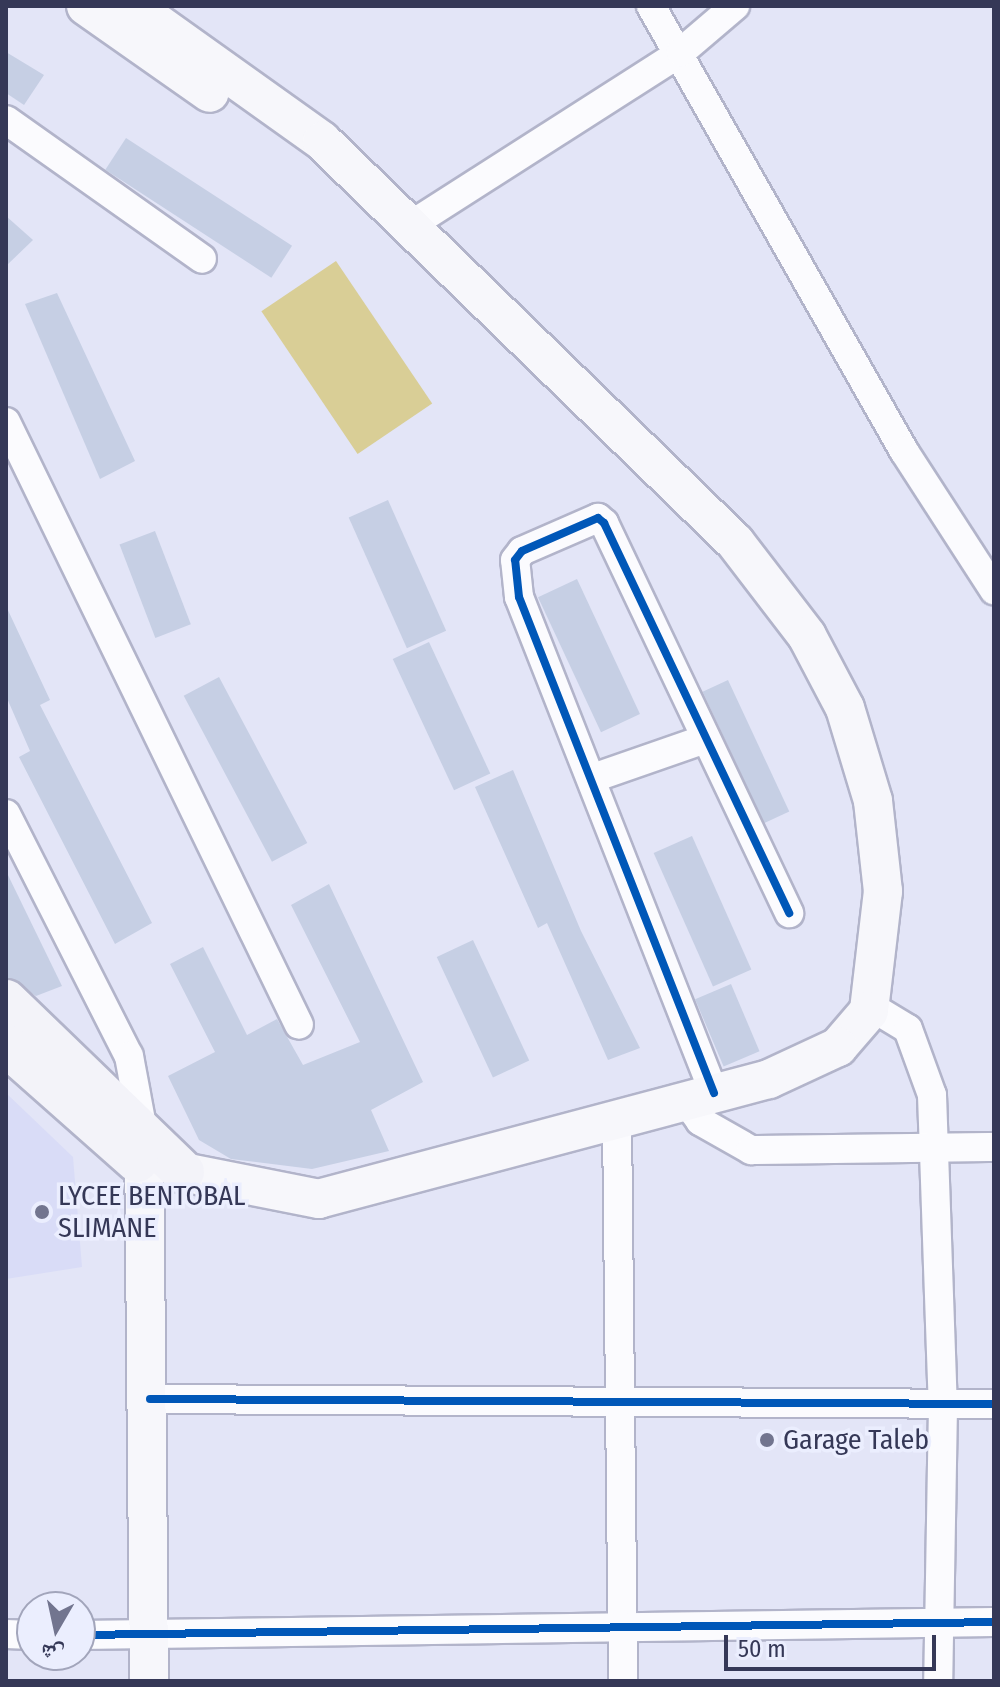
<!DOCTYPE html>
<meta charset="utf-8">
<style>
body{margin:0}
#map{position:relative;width:1000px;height:1687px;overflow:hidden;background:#e3e5f7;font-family:"Fira Sans Condensed","Noto Naskh Arabic",sans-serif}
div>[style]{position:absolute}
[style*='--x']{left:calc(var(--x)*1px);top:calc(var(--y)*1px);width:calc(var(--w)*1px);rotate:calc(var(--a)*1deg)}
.built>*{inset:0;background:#d9dcf7}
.green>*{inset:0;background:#d9ce96;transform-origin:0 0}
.building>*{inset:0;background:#c6cfe4;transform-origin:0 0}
.roads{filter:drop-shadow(2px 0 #b2b4ca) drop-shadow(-2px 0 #b2b4ca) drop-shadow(0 2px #b2b4ca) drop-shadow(0 -2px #b2b4ca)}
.minor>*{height:28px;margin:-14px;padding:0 14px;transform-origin:14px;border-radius:14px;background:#fbfbfe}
.secondary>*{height:38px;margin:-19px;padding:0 19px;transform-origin:19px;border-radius:19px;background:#f7f7fb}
.primary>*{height:42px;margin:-21px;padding:0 21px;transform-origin:21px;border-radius:21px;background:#f3f3f9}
.cycleway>*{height:8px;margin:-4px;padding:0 4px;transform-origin:4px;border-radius:4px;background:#0057b8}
.dots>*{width:22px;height:22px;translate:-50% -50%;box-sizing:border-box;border:4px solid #ebeefe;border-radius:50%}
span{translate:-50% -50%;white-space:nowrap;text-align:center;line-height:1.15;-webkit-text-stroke:7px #ebeefe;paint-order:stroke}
.poi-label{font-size:28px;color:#353857}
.left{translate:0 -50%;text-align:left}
.frame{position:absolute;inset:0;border:8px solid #353857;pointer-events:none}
.north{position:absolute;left:16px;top:1591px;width:80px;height:80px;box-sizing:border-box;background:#ebeefe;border:2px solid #a2a5bb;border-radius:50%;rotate:189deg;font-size:22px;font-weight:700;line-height:32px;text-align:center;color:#353857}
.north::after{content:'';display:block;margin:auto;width:28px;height:36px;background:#72758f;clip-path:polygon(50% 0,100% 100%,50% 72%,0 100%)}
.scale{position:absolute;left:724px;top:1635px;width:212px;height:36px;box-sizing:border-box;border:4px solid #353857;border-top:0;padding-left:10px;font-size:24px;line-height:28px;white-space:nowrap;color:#353857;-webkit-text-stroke:6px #ebeefe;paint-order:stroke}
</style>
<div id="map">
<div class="built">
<div style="clip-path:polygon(6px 1093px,73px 1157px,82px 1267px,6px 1279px)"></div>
</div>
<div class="green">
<div style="left:336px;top:261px;width:172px;height:90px;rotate:56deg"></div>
</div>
<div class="building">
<div style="clip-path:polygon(6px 52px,44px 75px,24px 105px,6px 93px)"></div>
<div style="left:126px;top:138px;width:198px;height:38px;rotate:33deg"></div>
<div style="clip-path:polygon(6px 216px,33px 240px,6px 266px)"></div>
<div style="clip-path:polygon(57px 293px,135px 461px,100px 479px,25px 304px)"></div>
<div style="left:388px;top:500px;width:143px;height:43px;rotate:66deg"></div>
<div style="left:155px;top:531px;width:100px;height:38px;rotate:69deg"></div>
<div style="left:577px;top:579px;width:149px;height:43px;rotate:65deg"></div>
<div style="clip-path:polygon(6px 606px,50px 700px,40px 705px,152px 923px,115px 944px,19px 757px,30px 751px,6px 696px)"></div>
<div style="left:429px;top:642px;width:145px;height:40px;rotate:65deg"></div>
<div style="left:219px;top:677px;width:188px;height:40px;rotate:62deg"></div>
<div style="left:728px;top:680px;width:145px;height:28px;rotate:65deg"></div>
<div style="clip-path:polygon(513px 770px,581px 931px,640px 1048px,608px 1060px,547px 923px,538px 928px,475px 787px)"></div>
<div style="left:692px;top:836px;width:146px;height:42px;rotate:66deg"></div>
<div style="clip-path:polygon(6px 871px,62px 986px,36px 996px,6px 978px)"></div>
<div style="clip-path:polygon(329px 884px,423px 1082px,371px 1110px,389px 1151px,312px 1169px,231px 1159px,199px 1140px,168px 1076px,215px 1052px,170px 964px,203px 947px,247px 1035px,277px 1019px,303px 1065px,360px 1042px,291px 905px)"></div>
<div style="left:473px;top:940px;width:133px;height:40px;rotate:65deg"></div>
<div style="left:731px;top:984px;width:73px;height:39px;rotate:67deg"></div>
</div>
<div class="roads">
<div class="minor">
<div style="--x:651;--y:6;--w:512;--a:60.38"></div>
<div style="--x:904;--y:451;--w:166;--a:57.1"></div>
<div style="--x:6;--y:120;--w:240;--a:35.3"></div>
<div style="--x:411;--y:225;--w:321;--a:-32.6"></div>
<div style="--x:681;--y:52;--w:71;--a:-40.4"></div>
<div style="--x:6;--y:422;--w:670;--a:64.08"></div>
<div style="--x:593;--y:778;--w:115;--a:-19.2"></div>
<div style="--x:6;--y:814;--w:271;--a:63.1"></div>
<div style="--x:129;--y:1056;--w:82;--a:79.5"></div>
<div style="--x:870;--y:1006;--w:44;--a:31.2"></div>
<div style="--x:908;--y:1029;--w:70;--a:70"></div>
<div style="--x:932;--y:1095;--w:311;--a:88"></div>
<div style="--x:943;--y:1406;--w:275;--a:91"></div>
<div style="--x:714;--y:1093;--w:533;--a:-111.46"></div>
<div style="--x:519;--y:597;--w:37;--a:-96"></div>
<div style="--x:515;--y:560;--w:11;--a:-52"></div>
<div style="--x:522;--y:551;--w:83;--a:-23.5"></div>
<div style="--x:598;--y:518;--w:8;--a:40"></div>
<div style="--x:604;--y:523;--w:432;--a:64.6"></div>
<div style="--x:685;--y:1100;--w:26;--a:54"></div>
<div style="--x:700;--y:1121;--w:59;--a:29.6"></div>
<div style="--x:751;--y:1150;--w:243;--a:-0.7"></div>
<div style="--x:617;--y:1118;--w:563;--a:89.39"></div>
<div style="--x:150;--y:1399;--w:844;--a:0.34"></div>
<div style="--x:6;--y:1634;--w:26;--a:2"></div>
<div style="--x:80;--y:1635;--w:914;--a:-0.81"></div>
</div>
<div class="secondary">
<div style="--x:86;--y:6;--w:151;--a:35.1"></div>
<div style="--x:133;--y:6;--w:232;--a:35.5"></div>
<div style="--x:322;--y:141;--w:576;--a:44.16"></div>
<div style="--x:735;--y:542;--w:118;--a:52.5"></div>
<div style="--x:807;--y:636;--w:81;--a:62.2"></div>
<div style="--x:845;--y:708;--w:97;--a:73.2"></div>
<div style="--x:873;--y:801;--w:91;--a:83.7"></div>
<div style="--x:883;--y:891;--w:121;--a:96.7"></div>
<div style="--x:869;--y:1011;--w:48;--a:130.7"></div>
<div style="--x:838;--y:1047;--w:76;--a:155.1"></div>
<div style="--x:769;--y:1079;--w:466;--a:165.1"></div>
<div style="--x:319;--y:1199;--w:139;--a:-168.8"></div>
<div style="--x:144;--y:1137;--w:544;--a:89.47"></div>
</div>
<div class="primary">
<div style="--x:6;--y:1001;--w:246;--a:44"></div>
<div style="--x:6;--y:1045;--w:175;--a:41.5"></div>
</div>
</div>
<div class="cycleway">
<div style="--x:714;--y:1093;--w:533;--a:-111.46"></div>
<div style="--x:519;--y:597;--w:37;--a:-96"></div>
<div style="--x:515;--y:560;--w:11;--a:-52"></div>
<div style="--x:522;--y:551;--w:83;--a:-23.5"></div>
<div style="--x:598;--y:518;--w:8;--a:40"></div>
<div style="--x:604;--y:523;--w:432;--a:64.6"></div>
<div style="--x:150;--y:1399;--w:844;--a:0.34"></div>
<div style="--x:80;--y:1635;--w:914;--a:-0.81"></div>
</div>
<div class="dots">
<div style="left:42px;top:1212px;background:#72758f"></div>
<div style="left:767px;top:1440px;background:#72758f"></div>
</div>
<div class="poi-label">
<span class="left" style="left:58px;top:1212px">LYCEE BENTOBAL<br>SLIMANE</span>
<span class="left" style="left:783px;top:1440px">Garage Taleb</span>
</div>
<div class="frame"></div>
<div class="north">ش</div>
<div class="scale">50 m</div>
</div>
